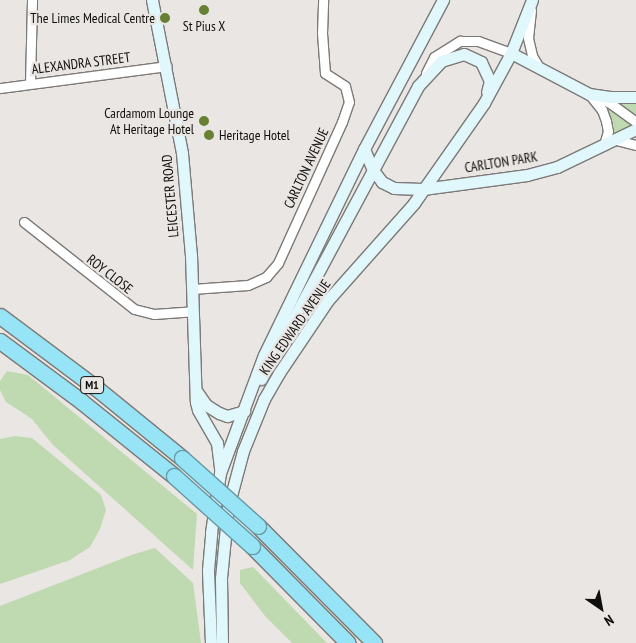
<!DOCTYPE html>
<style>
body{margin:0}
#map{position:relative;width:636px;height:643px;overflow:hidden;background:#e9e6e3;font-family:"PT Sans Narrow",sans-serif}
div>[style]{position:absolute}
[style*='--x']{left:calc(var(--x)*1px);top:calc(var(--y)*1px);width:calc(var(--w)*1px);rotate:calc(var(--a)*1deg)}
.green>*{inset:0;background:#bfd9b0}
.roads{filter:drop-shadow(1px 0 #7c7976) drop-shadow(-1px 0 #7c7976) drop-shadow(0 1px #7c7976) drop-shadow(0 -1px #7c7976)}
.street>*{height:9px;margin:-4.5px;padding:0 4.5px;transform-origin:4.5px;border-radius:4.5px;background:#fff}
.secondary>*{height:11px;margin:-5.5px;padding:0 5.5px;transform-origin:5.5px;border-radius:5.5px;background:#e0f7fc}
.highway>*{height:15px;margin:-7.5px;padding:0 7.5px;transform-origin:7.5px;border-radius:7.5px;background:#97e4f6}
.bridges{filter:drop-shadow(1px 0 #6899a5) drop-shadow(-1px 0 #6899a5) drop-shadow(0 1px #6899a5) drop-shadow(0 -1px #6899a5)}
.highway-bridge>*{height:15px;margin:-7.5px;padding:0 7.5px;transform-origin:7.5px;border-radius:7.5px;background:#97e4f6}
.dots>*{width:14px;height:14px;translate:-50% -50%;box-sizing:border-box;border:2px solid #e9e6e3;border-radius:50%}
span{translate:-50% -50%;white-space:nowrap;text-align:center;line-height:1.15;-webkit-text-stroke:4.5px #e9e6e3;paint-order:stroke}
.shield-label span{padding:1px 4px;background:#e9e6e3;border:1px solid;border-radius:4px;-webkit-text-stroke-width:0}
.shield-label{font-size:12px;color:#100f0e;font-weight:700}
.poi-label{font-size:14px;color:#100f0e}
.right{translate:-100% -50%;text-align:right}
.left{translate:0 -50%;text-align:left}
.street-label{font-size:14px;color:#100f0e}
.north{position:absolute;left:576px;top:583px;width:50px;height:50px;-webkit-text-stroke:4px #e9e6e3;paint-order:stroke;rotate:147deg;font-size:14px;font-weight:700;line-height:20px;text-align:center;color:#100f0e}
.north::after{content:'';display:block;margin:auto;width:18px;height:22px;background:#100f0e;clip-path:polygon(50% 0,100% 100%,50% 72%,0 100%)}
</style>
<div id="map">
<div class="green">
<div style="clip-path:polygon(610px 102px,636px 102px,636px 120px)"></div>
<div style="clip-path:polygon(606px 108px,634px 124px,614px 135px,614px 126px)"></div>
<div style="clip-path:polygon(7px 371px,28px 375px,197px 514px,193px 570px,53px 445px,32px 419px,6px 402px,0 390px,0 381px)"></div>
<div style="clip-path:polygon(15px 436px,32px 438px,101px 495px,106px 510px,100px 529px,90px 547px,70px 560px,0 584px,0 439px)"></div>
<div style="clip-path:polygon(155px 548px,193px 583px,201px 643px,0 643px,0 606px,134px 554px)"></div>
<div style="clip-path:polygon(253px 567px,327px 643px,292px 643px,265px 616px,240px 583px,240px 570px)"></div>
</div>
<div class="roads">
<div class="street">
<div style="--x:531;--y:10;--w:28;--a:96"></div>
<div style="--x:528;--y:38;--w:18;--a:77"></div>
<div style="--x:532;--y:56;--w:13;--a:58"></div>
<div style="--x:426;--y:73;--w:18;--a:-63"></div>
<div style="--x:434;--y:57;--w:31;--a:-32"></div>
<div style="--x:460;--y:41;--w:18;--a:0"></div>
<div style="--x:478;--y:41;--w:35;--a:20"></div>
<div style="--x:30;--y:83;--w:83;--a:-88.6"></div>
<div style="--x:0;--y:88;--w:168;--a:-7.5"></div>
<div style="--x:589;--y:94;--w:21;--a:51"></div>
<div style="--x:602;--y:110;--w:12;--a:70"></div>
<div style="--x:606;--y:121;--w:10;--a:79"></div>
<div style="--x:608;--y:131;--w:15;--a:106"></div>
<div style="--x:598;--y:98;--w:13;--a:23"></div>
<div style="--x:610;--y:103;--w:32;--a:36"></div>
<div style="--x:616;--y:140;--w:21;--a:14"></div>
<div style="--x:24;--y:222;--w:140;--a:38.3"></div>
<div style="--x:134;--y:309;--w:21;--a:14"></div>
<div style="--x:154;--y:314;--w:39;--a:-4"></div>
<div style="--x:192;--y:289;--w:56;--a:-4.1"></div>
<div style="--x:248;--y:285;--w:20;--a:-24"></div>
<div style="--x:266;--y:277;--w:18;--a:-49"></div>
<div style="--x:278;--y:263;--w:155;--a:-65.6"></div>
<div style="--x:342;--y:122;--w:21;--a:-71"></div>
<div style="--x:349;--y:102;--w:16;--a:-104"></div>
<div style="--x:345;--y:86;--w:24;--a:-147"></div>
<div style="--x:325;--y:73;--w:40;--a:-94.3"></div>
<div style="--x:322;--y:33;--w:33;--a:-88"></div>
</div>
<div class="secondary">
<div style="--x:152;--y:0;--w:156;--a:78.9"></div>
<div style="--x:182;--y:153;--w:102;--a:85"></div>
<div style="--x:191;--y:255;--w:147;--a:88.1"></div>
<div style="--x:196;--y:402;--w:8;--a:76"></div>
<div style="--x:198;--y:410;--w:38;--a:60"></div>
<div style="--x:217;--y:443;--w:26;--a:83"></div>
<div style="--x:511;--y:53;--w:88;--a:27.7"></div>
<div style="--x:589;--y:94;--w:21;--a:8"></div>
<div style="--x:610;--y:97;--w:26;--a:0"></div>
<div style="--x:364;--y:149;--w:23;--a:67"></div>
<div style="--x:373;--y:170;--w:15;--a:53"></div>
<div style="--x:382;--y:182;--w:13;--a:27"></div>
<div style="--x:394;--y:188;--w:29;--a:2"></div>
<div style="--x:423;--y:189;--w:105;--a:-7.7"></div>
<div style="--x:527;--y:175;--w:31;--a:-15"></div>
<div style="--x:557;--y:167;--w:88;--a:-25.7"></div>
<div style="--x:261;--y:379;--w:332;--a:-61.8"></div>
<div style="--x:418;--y:86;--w:34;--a:-47"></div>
<div style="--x:441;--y:61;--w:24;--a:-17"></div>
<div style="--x:464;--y:54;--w:19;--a:25"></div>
<div style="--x:481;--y:62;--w:21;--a:65"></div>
<div style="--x:490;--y:81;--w:11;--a:105"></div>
<div style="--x:197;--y:392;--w:16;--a:55"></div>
<div style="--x:206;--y:405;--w:15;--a:32"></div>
<div style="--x:219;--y:413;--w:9;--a:21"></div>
<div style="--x:227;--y:416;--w:18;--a:-16"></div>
<div style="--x:211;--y:643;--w:73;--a:-92.4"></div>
<div style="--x:208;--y:570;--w:38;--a:-85"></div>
<div style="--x:211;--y:532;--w:60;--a:-81.3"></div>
<div style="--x:220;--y:473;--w:126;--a:-69.6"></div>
<div style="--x:264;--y:355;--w:229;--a:-64.1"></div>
<div style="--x:364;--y:149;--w:169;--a:-62.1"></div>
<div style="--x:222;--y:643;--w:65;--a:-90.9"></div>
<div style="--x:221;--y:578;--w:71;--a:-84.4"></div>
<div style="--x:228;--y:507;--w:58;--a:-75"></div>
<div style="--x:243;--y:451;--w:56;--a:-68"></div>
<div style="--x:264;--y:399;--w:30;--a:-60"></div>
<div style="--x:279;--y:373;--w:88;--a:-56.1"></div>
<div style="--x:328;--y:300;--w:130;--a:-48.4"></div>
<div style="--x:414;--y:203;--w:122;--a:-55"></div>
<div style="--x:484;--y:103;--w:57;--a:-61.6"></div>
<div style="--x:511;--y:53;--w:57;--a:-68.4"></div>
</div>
<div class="highway">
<div style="--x:0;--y:316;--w:119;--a:36.8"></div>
<div style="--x:95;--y:387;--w:112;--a:39.2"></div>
<div style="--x:0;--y:341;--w:102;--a:36.6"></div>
<div style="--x:82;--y:402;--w:118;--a:38.8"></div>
<div style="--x:258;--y:526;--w:165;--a:45.2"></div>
<div style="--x:252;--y:546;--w:136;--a:45.3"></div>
</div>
</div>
<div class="bridges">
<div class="highway-bridge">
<div style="--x:182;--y:458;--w:102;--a:41.8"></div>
<div style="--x:174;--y:476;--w:105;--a:41.9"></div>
</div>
</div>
<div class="dots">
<div style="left:204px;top:10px;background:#668034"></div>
<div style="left:165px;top:18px;background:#668034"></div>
<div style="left:204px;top:121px;background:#668034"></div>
<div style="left:209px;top:135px;background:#668034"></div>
</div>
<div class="shield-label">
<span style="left:92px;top:385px">M1</span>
</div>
<div class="poi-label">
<span class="right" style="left:155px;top:18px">The Limes Medical Centre</span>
<span style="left:204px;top:26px">St Pius X</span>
<span class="right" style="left:194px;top:121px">Cardamom Lounge<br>At Heritage Hotel</span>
<span class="left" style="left:219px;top:135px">Heritage Hotel</span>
</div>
<div class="street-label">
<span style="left:81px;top:63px;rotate:-7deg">ALEXANDRA STREET</span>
<span style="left:501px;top:162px;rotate:-9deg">CARLTON PARK</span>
<span style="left:306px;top:168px;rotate:-65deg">CARLTON AVENUE</span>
<span style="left:170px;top:196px;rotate:-95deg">LEICESTER ROAD</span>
<span style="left:110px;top:274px;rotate:38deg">ROY CLOSE</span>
<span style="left:295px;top:327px;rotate:-55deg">KING EDWARD AVENUE</span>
</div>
<div class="north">N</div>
</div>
